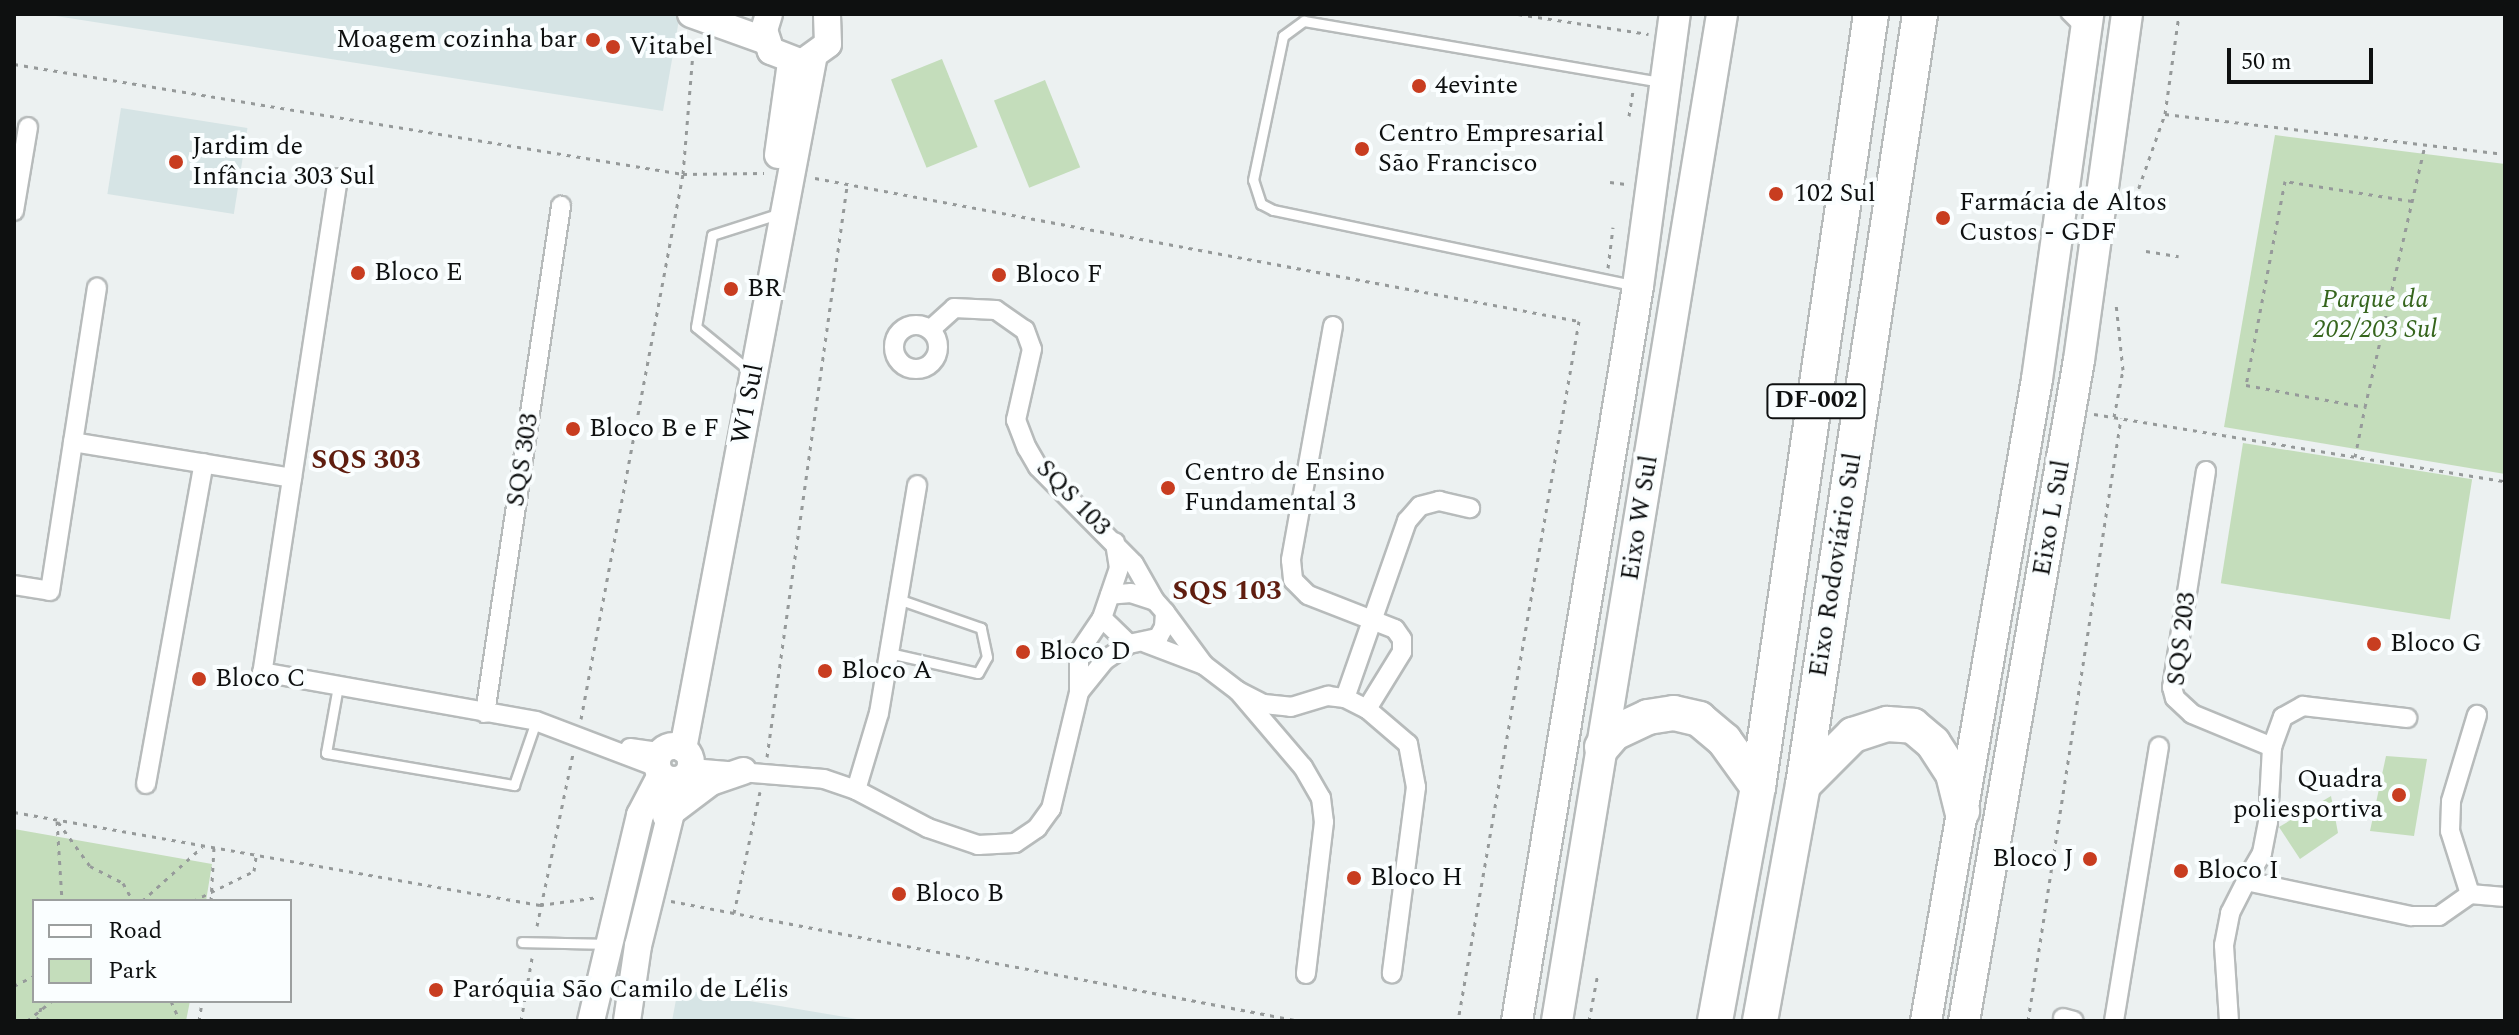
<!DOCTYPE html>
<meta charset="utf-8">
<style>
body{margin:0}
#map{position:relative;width:2519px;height:1035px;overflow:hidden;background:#ecf1f1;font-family:Spectral,serif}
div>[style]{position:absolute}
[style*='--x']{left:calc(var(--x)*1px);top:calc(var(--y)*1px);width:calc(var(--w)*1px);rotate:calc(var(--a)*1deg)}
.built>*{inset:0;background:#d6e4e5;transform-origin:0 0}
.green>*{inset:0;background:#c4ddbb;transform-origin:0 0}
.path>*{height:3px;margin-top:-1.5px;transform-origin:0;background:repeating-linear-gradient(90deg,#969a9a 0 4px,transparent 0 10px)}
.roads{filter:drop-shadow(2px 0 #b7bbbb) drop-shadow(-2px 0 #b7bbbb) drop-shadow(0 2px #b7bbbb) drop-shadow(0 -2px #b7bbbb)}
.lane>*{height:9px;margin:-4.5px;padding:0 4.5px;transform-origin:4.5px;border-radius:4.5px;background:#fff}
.street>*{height:18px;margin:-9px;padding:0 9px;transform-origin:9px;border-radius:9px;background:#fff}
.street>.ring{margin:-9px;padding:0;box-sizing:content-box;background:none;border:18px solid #fff;border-radius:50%}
.secondary>*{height:26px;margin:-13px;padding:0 13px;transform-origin:13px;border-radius:13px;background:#fff}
.secondary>.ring{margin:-13px;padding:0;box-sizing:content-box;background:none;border:26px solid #fff;border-radius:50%}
.primary>*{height:30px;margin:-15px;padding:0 15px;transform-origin:15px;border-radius:15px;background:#fff}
.highway>*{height:34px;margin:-17px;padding:0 17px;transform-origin:17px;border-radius:17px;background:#fff}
.dots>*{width:22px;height:22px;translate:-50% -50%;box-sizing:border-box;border:4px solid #fafeff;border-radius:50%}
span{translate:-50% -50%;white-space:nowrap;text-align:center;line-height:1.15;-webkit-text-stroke:8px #fafeff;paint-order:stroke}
.shield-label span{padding:2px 6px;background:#fafeff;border:2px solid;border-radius:6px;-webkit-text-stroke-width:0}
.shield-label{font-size:24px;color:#0e1010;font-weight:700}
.poi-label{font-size:26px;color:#0e1010}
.right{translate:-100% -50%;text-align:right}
.left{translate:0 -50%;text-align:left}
.park-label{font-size:26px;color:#35651d;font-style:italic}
.street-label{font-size:26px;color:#0e1010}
.neighbourhood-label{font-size:28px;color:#5f1d0f;font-weight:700}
.frame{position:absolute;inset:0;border:16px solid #0e1010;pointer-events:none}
.legend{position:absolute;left:32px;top:899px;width:260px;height:104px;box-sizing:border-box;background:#fafeff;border:2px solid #9c9f9f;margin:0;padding:10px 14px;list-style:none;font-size:24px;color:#0e1010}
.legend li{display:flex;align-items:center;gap:16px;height:40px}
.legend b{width:40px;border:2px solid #9c9f9f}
.scale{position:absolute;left:2227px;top:48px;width:146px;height:36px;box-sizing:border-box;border:4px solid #0e1010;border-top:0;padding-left:10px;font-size:24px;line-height:28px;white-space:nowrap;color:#0e1010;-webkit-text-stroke:6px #fafeff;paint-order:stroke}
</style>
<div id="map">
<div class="built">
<div style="clip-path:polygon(43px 14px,680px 14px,663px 111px)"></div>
<div style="left:121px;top:108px;width:128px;height:87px;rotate:9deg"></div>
<div style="clip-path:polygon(678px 989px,869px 1021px,672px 1021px)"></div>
</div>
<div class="green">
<div style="left:942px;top:59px;width:95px;height:55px;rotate:68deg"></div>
<div style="left:1045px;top:80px;width:94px;height:55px;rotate:68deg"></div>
<div style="clip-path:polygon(2275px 135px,2505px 164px,2505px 474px,2224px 427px)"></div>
<div style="left:2243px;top:443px;width:232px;height:142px;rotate:9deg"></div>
<div style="clip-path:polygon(2386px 756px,2427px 759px,2414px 836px,2370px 831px)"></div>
<div style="clip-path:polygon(2331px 796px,2338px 833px,2300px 859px,2279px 827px)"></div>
<div style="clip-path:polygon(14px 829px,212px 864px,206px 901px,34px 901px,34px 1001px,190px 1001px,186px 1021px,14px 1021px)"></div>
</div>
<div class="path">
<div style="--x:1518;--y:14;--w:132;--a:8.7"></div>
<div style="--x:14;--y:64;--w:678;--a:9.34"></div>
<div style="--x:683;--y:174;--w:81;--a:-0.7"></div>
<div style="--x:2165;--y:114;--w:342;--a:6.7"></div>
<div style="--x:1629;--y:116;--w:24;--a:-81"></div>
<div style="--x:815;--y:178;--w:777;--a:10.6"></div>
<div style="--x:1579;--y:321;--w:710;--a:99.81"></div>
<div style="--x:1610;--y:182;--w:16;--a:7"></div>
<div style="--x:2412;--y:201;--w:129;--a:-171.1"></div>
<div style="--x:2285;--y:181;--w:208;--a:100.8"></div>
<div style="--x:2246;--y:385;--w:121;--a:10.5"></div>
<div style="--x:2365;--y:407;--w:270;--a:-77.1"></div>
<div style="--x:2132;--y:207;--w:99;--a:-70.5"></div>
<div style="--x:2165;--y:114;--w:101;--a:-82"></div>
<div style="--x:2146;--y:251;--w:33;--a:9"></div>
<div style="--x:1608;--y:268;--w:41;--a:-83"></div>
<div style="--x:2094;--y:414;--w:416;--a:9.3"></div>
<div style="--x:2114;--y:417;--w:48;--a:-79.2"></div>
<div style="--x:2123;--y:370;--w:67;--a:-96"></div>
<div style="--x:2355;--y:457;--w:51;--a:-78.7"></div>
<div style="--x:581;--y:719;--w:554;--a:-79.4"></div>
<div style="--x:683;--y:174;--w:133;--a:-85.3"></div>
<div style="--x:767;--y:757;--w:577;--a:-82.02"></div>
<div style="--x:14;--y:812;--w:534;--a:10.03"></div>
<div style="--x:540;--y:905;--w:59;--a:-7.9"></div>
<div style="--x:57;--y:821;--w:80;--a:86.4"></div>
<div style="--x:58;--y:822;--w:54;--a:54"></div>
<div style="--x:90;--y:866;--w:37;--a:27"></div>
<div style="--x:123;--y:883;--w:21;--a:61"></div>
<div style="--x:142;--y:901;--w:81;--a:-42"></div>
<div style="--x:193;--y:901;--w:68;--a:-26.2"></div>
<div style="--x:254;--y:871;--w:15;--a:-82"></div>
<div style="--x:211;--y:901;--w:53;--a:-86.8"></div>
<div style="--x:671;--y:901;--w:640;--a:10.8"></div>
<div style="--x:734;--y:913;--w:124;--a:-77.9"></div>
<div style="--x:537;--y:926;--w:176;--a:-78.2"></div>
<div style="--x:14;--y:986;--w:22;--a:-27"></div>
<div style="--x:171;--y:1001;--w:22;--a:66"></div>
<div style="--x:27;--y:1021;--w:32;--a:-39"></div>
<div style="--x:37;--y:1021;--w:21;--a:-73"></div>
<div style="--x:199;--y:1021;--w:20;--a:-81"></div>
<div style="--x:521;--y:1021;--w:64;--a:-80.1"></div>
<div style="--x:1589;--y:1021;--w:49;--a:-79.4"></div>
<div style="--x:2028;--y:1021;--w:610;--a:-81.23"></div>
</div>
<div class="roads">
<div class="lane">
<div style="--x:2066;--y:14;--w:21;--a:45"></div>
<div style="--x:1632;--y:285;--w:367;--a:-168.2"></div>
<div style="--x:1273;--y:210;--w:13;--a:-153"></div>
<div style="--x:1261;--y:204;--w:25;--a:-108"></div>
<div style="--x:1253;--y:180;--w:147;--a:-78.2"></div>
<div style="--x:1283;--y:36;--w:26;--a:-36"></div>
<div style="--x:1304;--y:21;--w:361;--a:9.7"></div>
<div style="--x:751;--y:372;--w:71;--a:-140.7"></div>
<div style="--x:696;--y:327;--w:93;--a:-80.1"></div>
<div style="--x:712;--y:235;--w:72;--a:-17.7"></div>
<div style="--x:889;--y:653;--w:91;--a:12.7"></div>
<div style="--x:978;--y:673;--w:18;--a:-61"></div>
<div style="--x:987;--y:657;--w:30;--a:-102"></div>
<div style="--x:981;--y:628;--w:88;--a:-160.7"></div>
<div style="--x:338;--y:686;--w:68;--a:100.2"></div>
<div style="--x:326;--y:753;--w:191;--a:9.7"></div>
<div style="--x:514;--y:785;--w:68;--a:-71"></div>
<div style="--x:522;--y:942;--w:85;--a:1.3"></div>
</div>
<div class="street">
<div style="--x:338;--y:178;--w:500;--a:98.7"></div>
<div style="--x:262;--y:672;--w:278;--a:10.1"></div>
<div style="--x:536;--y:721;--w:129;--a:20.8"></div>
<div style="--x:14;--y:211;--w:85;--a:-80.5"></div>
<div class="ring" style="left:894px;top:325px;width:26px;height:26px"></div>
<div style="--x:1333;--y:326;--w:238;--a:100.2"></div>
<div style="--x:1291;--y:560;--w:20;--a:84"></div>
<div style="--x:1293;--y:580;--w:21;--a:45"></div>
<div style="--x:1308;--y:595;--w:93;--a:21.3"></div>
<div style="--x:1395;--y:629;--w:12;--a:55"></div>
<div style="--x:1402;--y:639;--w:13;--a:90"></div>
<div style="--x:1402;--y:652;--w:67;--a:121.6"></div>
<div style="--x:931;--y:329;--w:31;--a:-42"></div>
<div style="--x:954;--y:308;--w:42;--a:2.7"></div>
<div style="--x:996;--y:310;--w:35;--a:35"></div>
<div style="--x:1025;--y:330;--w:20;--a:70"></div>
<div style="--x:1032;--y:349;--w:73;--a:102.7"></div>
<div style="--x:1016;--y:420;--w:30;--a:69"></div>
<div style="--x:1027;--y:448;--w:22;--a:60"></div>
<div style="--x:1038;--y:467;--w:136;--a:45.3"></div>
<div style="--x:1134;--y:564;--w:43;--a:60.4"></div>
<div style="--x:73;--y:442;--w:222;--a:9.3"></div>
<div style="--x:2206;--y:471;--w:219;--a:98.9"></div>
<div style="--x:2172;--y:687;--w:11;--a:75"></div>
<div style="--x:2175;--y:698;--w:23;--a:43"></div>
<div style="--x:2192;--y:714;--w:87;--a:22.4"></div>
<div style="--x:2272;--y:747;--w:75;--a:93.1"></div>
<div style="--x:2268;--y:822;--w:32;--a:101"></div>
<div style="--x:2262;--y:853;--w:32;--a:120"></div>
<div style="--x:2246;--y:881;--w:169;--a:12"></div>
<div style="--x:2411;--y:916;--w:28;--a:0"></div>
<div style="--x:2439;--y:916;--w:38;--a:-35"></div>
<div style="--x:2470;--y:894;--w:35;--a:5"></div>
<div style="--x:14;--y:585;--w:36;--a:9"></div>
<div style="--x:50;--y:591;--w:307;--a:-81.2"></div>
<div style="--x:1165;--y:612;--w:66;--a:53.7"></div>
<div style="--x:1102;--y:618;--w:37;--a:44"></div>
<div style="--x:1146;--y:643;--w:62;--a:20.8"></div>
<div style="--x:1204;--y:665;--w:43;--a:37.4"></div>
<div style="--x:1238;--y:691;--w:100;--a:49.5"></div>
<div style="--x:1303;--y:767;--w:36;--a:60"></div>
<div style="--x:1321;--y:798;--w:24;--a:83"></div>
<div style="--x:1324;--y:822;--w:153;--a:96.8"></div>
<div style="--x:1238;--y:691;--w:29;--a:27"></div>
<div style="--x:1264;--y:704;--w:27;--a:6"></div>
<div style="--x:1291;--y:707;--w:39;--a:-17"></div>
<div style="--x:1328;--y:696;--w:17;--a:7"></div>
<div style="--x:1345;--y:698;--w:25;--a:27"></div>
<div style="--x:1367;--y:709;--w:54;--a:40.5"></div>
<div style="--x:1408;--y:744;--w:44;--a:79.5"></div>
<div style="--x:1416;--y:787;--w:188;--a:97.4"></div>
<div style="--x:1079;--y:692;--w:41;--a:-50.9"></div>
<div style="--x:1105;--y:660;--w:29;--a:-34"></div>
<div style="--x:1129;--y:644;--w:30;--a:-12"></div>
<div style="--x:1158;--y:638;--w:13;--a:-61"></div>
<div style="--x:1164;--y:627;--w:15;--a:-86"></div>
<div style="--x:1165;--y:612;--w:15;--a:-132"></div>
<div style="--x:1155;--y:601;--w:25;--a:-162"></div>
<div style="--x:1131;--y:593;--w:21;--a:175"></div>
<div style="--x:1345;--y:698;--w:188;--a:-70.7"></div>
<div style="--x:1407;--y:521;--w:20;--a:-49"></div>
<div style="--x:1420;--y:506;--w:20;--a:-15"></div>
<div style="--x:1439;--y:501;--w:32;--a:13"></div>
<div style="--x:485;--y:713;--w:513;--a:-81.47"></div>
<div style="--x:2272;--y:747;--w:32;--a:-70"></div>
<div style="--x:2283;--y:717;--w:23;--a:-29"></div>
<div style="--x:2303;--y:706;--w:105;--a:6.6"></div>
<div style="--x:630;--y:748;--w:30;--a:8"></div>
<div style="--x:691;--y:768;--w:133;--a:4.7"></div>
<div style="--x:824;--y:779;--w:34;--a:19"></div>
<div style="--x:856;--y:790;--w:80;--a:-73.4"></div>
<div style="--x:879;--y:713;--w:231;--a:-80.5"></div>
<div style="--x:146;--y:784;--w:326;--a:-79.8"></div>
<div style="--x:856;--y:790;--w:81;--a:27.8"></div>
<div style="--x:928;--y:828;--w:53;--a:18.8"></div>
<div style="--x:978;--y:845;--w:37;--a:-3"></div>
<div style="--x:1015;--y:843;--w:27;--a:-34"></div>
<div style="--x:1037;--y:828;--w:24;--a:-54"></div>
<div style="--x:1051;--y:809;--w:120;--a:-76.5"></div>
<div style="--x:1079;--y:692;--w:40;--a:-90"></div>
<div style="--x:1079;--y:652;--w:41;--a:-55.9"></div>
<div style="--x:1102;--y:618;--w:53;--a:-71.2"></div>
<div style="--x:1119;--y:568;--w:26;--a:-99"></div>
<div style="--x:2470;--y:894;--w:66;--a:-107.6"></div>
<div style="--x:2450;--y:831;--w:30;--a:-88"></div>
<div style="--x:2451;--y:801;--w:90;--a:-73.2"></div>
<div style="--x:2063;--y:1018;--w:11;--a:15"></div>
<div style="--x:2114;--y:1021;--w:278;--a:-80.7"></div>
<div style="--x:2229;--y:1021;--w:76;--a:-93.8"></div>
<div style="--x:2224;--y:945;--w:33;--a:-79"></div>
<div style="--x:2230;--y:913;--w:36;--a:-63"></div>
</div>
<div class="secondary">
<div style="--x:691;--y:14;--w:80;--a:19.8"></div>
<div style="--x:769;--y:14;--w:17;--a:107"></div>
<div style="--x:764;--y:30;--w:22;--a:72"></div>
<div style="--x:771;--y:51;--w:33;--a:21"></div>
<div style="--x:802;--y:63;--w:32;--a:-36"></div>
<div style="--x:828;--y:44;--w:30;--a:-92"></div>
<div style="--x:778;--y:155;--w:93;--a:-82"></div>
<div class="ring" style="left:657px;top:746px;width:8px;height:8px"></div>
<div style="--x:683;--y:749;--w:701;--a:-79.32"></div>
<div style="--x:666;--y:816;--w:56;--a:-37.1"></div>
<div style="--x:711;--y:782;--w:34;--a:-19"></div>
<div style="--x:591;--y:1021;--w:212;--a:-76.6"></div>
<div style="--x:640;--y:815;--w:45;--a:-62.3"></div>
<div style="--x:627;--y:1021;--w:76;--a:-81.7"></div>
<div style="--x:638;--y:946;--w:171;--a:-76.1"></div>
</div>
<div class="primary">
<div style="--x:1517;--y:1021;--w:745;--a:-80.65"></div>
<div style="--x:1638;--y:286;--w:275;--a:-82.3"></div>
<div style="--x:1557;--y:1021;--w:1020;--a:-80.69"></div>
<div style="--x:1926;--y:1021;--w:652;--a:-80.19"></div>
<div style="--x:2037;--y:379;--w:369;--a:-82"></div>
<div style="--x:1964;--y:1021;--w:671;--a:-80.13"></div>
<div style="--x:2079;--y:360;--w:349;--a:-82.1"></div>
</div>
<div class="highway">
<div style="--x:1602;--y:747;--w:18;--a:-49"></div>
<div style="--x:1614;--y:733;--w:38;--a:-25"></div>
<div style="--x:1648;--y:717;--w:26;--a:-9"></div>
<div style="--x:1674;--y:713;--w:26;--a:13"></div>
<div style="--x:1699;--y:719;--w:33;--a:40"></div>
<div style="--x:1724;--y:740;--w:58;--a:54.1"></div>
<div style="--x:1803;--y:785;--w:71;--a:-45"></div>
<div style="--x:1853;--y:735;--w:36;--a:-18"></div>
<div style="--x:1887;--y:724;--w:26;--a:4"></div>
<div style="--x:1913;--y:726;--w:26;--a:40"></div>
<div style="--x:1933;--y:743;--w:37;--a:57"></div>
<div style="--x:1953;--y:774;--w:38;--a:76"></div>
<div style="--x:1715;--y:1021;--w:238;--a:-79.6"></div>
<div style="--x:1758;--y:787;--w:781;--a:-81.68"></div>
<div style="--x:1760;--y:1021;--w:240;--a:-79.7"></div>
<div style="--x:1803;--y:785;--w:780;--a:-81.37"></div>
</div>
</div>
<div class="dots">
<div style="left:593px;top:40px;background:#c83d20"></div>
<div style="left:613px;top:47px;background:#c83d20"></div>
<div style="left:1419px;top:86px;background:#c83d20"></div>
<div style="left:1362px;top:149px;background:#c83d20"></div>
<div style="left:176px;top:162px;background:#c83d20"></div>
<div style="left:1776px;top:194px;background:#c83d20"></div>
<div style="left:1943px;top:218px;background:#c83d20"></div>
<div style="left:358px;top:273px;background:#c83d20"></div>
<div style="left:999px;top:275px;background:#c83d20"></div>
<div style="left:731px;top:289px;background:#c83d20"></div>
<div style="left:573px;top:429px;background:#c83d20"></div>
<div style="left:1168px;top:488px;background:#c83d20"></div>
<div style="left:2374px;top:644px;background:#c83d20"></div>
<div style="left:1023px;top:652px;background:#c83d20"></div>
<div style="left:825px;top:671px;background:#c83d20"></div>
<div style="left:199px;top:679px;background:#c83d20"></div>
<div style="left:2399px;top:795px;background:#c83d20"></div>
<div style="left:2090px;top:859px;background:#c83d20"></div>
<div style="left:2181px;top:871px;background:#c83d20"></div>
<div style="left:1354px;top:878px;background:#c83d20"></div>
<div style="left:899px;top:894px;background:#c83d20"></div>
<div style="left:436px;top:990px;background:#c83d20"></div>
</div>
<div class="shield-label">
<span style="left:1816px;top:401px">DF-002</span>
</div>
<div class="poi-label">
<span class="right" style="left:577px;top:40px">Moagem cozinha bar</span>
<span class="left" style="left:629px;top:47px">Vitabel</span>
<span class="left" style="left:1435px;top:86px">4evinte</span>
<span class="left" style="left:1378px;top:149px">Centro Empresarial<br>São Francisco</span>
<span class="left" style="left:192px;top:162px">Jardim de<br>Infância 303 Sul</span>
<span class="left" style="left:1794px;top:194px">102 Sul</span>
<span class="left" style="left:1959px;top:218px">Farmácia de Altos<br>Custos - GDF</span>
<span class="left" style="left:374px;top:273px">Bloco E</span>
<span class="left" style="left:1015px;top:275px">Bloco F</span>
<span class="left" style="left:747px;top:289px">BR</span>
<span class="left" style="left:589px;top:429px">Bloco B e F</span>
<span class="left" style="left:1184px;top:488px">Centro de Ensino<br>Fundamental 3</span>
<span class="left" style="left:2390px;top:644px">Bloco G</span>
<span class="left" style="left:1039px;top:652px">Bloco D</span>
<span class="left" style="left:841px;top:671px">Bloco A</span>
<span class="left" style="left:215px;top:679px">Bloco C</span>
<span class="right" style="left:2383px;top:795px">Quadra<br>poliesportiva</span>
<span class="right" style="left:2074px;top:859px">Bloco J</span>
<span class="left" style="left:2197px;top:871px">Bloco I</span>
<span class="left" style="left:1370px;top:878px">Bloco H</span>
<span class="left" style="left:915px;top:894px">Bloco B</span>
<span class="left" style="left:452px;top:990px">Paróquia São Camilo de Lélis</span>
</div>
<div class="park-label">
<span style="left:2375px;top:315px">Parque da<br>202/203 Sul</span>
</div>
<div class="street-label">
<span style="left:748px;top:404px;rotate:-79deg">W1 Sul</span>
<span style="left:523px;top:460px;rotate:-81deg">SQS 303</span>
<span style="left:1073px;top:498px;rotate:46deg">SQS 103</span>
<span style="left:1640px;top:518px;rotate:-81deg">Eixo W Sul</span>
<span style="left:2052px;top:518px;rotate:-80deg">Eixo L Sul</span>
<span style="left:1836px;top:565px;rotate:-81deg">Eixo Rodoviário Sul</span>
<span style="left:2182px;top:639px;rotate:-83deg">SQS 203</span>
</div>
<div class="neighbourhood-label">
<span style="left:366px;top:460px">SQS 303</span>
<span style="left:1227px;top:591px">SQS 103</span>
</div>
<div class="frame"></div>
<ul class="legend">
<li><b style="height:10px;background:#fff"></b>Road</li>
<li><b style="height:22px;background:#c4ddbb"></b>Park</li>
</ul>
<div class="scale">50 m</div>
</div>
